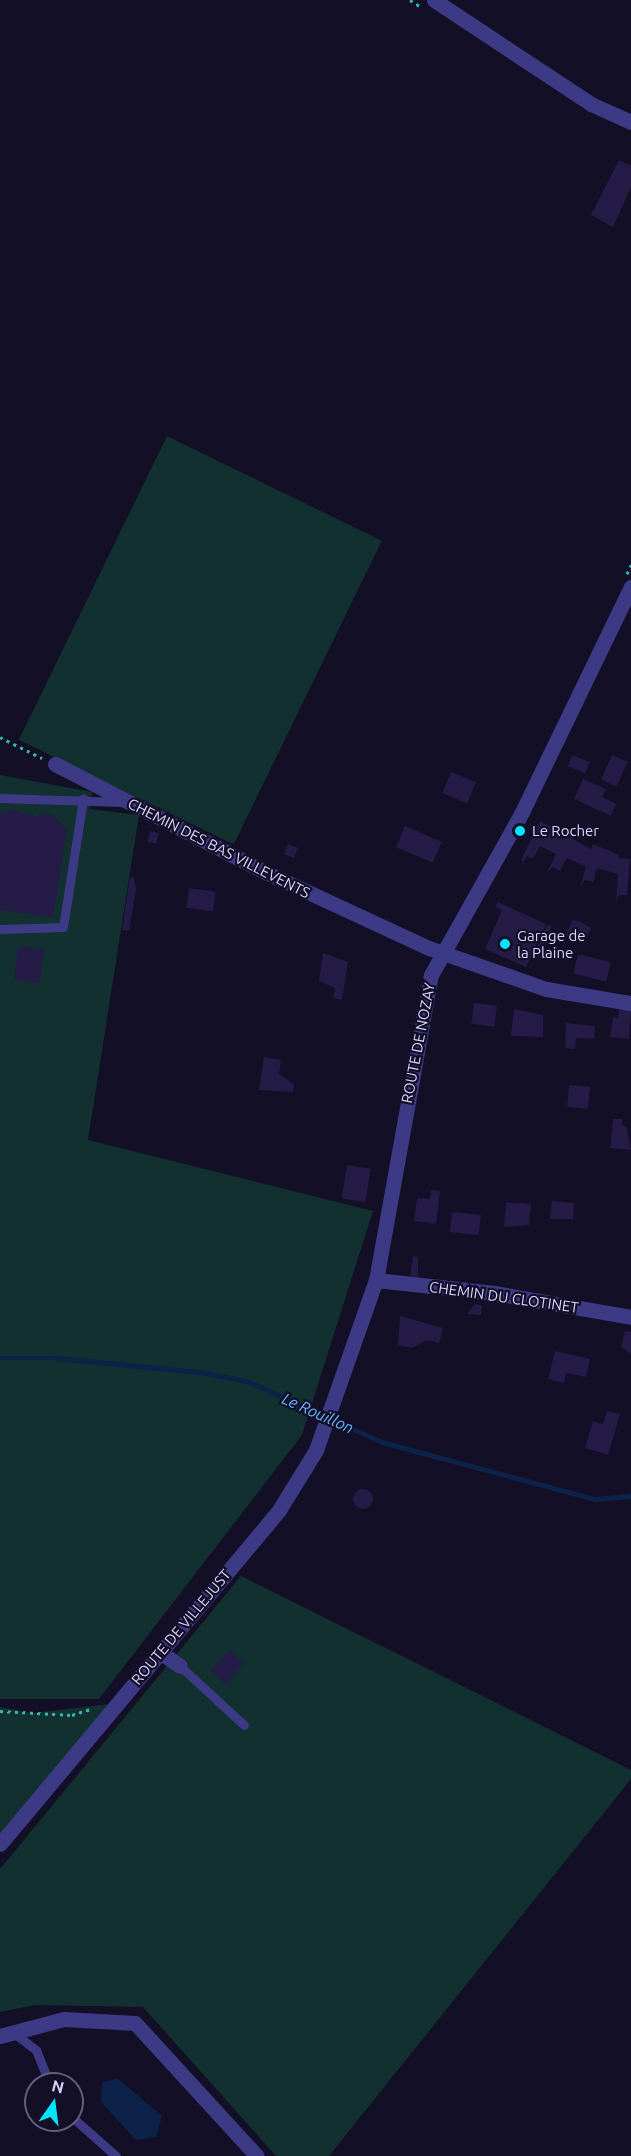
<!DOCTYPE html>
<style>
body{margin:0}
#map{position:relative;width:631px;height:2156px;overflow:hidden;background:#130f26;font-family:Ubuntu,sans-serif}
div>[style]{position:absolute}
[style*='--x']{left:calc(var(--x)*1px);top:calc(var(--y)*1px);width:calc(var(--w)*1px);rotate:calc(var(--a)*1deg)}
.green>*{inset:0;background:#12302f;transform-origin:0 0}
.water>*{inset:0;background:#0c2248}
.stream>*{height:4.5px;margin:-2.25px;padding:0 2.25px;transform-origin:2.25px;border-radius:2.25px;background:#0c2248}
.building>*{inset:0;background:#241b47;transform-origin:0 0}
.round{border-radius:50%}
.path>*{height:3px;margin-top:-1.5px;transform-origin:0;background:repeating-linear-gradient(90deg,#2fb8b0 0 3px,transparent 0 7.5px)}
.lane>*{height:9px;margin:-4.5px;padding:0 4.5px;transform-origin:4.5px;border-radius:4.5px;background:#3d3a85}
.street>*{height:15px;margin:-7.5px;padding:0 7.5px;transform-origin:7.5px;border-radius:7.5px;background:#3d3a85}
.dots>*{width:16px;height:16px;translate:-50% -50%;box-sizing:border-box;border:3px solid #130f26;border-radius:50%}
span{translate:-50% -50%;white-space:nowrap;text-align:center;line-height:1.15;-webkit-text-stroke:4.5px #130f26;paint-order:stroke}
.poi-label{font-size:15px;color:#d9d4ff}
.left{translate:0 -50%;text-align:left}
.street-label{font-size:15px;color:#d9d4ff}
.water-label{font-size:16px;color:#62b6ff;font-style:italic}
.north{position:absolute;left:24px;top:2072px;width:60px;height:60px;box-sizing:border-box;background:#130f26;border:2px solid #625e7d;border-radius:50%;rotate:14deg;font-size:16px;font-weight:700;line-height:24px;text-align:center;color:#d9d4ff}
.north::after{content:'';display:block;margin:auto;width:21px;height:27px;background:#00e5ff;clip-path:polygon(50% 0,100% 100%,50% 72%,0 100%)}
</style>
<div id="map">
<div class="green">
<div style="left:167px;top:436px;width:239px;height:338px;rotate:26deg"></div>
<div style="clip-path:polygon(0 775px,92px 792px,90px 809px,139px 815px,88px 1140px,373px 1211px,302px 1435px,99px 1699px,0 1699px)"></div>
<div style="clip-path:polygon(241px 1576px,631px 1770px,631px 1779px,329px 2156px,276px 2156px,143px 2007px,35px 2005px,0 2012px,0 1869px)"></div>
<div style="clip-path:polygon(110px 1704px,0 1840px,0 1707px,33px 1713px)"></div>
</div>
<div class="water">
<div style="clip-path:polygon(117px 2078px,162px 2116px,156px 2137px,136px 2140px,101px 2102px,102px 2083px)"></div>
</div>
<div class="stream">
<div style="--x:0;--y:1358;--w:57;--a:0"></div>
<div style="--x:57;--y:1358;--w:145;--a:5.6"></div>
<div style="--x:201;--y:1372;--w:47;--a:11.1"></div>
<div style="--x:247;--y:1381;--w:148;--a:24.3"></div>
<div style="--x:382;--y:1442;--w:220;--a:15"></div>
<div style="--x:595;--y:1499;--w:36;--a:-5"></div>
</div>
<div class="building">
<div style="clip-path:polygon(619px 160px,631px 166px,631px 187px,613px 227px,591px 215px)"></div>
<div style="left:572px;top:755px;width:19px;height:12px;rotate:21deg"></div>
<div style="left:612px;top:755px;width:17px;height:27px;rotate:24deg"></div>
<div style="left:451px;top:772px;width:27px;height:23px;rotate:22deg"></div>
<div style="clip-path:polygon(583px 779px,606px 789px,602px 797px,616px 804px,611px 816px,574px 799px)"></div>
<div style="clip-path:polygon(8px 809px,39px 817px,39px 813px,53px 815px,67px 829px,53px 917px,0 910px,0 812px,7px 813px)"></div>
<div style="clip-path:polygon(540px 821px,591px 849px,593px 844px,619px 855px,619px 858px,630px 859px,627px 895px,619px 895px,616px 902px,618px 874px,597px 868px,593px 882px,585px 880px,580px 887px,586px 867px,567px 858px,560px 871px,553px 867px,547px 872px,556px 854px,540px 846px,533px 859px,527px 856px,524px 862px,521px 860px)"></div>
<div style="left:405px;top:826px;width:40px;height:23px;rotate:23deg"></div>
<div style="left:150px;top:831px;width:9px;height:11px;rotate:13deg"></div>
<div style="left:288px;top:844px;width:11px;height:11px;rotate:22deg"></div>
<div style="clip-path:polygon(130px 877px,134px 878px,136px 889px,129px 931px,122px 930px)"></div>
<div style="left:189px;top:888px;width:27px;height:20px;rotate:8deg"></div>
<div style="clip-path:polygon(498px 902px,546px 924px,526px 967px,485px 949px,502px 910px,495px 907px)"></div>
<div style="left:573px;top:919px;width:20px;height:18px;rotate:24deg"></div>
<div style="clip-path:polygon(547px 925px,552px 926px,540px 953px,536px 951px)"></div>
<div style="left:18px;top:946px;width:26px;height:34px;rotate:7deg"></div>
<div style="clip-path:polygon(323px 953px,348px 962px,342px 1000px,333px 998px,335px 988px,319px 981px)"></div>
<div style="left:578px;top:954px;width:34px;height:20px;rotate:14deg"></div>
<div style="left:474px;top:1003px;width:23px;height:21px;rotate:7deg"></div>
<div style="clip-path:polygon(619px 1008px,631px 1009px,629px 1039px,610px 1037px,613px 1017px,618px 1018px)"></div>
<div style="clip-path:polygon(514px 1009px,543px 1015px,543px 1037px,511px 1036px)"></div>
<div style="clip-path:polygon(566px 1023px,595px 1026px,594px 1039px,576px 1038px,575px 1049px,565px 1048px)"></div>
<div style="clip-path:polygon(264px 1057px,281px 1060px,279px 1074px,294px 1084px,293px 1092px,259px 1090px)"></div>
<div style="left:569px;top:1085px;width:21px;height:22px;rotate:5deg"></div>
<div style="clip-path:polygon(613px 1119px,622px 1119px,622px 1125px,626px 1126px,631px 1150px,610px 1148px)"></div>
<div style="left:347px;top:1165px;width:24px;height:34px;rotate:9deg"></div>
<div style="clip-path:polygon(431px 1190px,440px 1191px,436px 1224px,414px 1221px,417px 1198px,430px 1199px)"></div>
<div style="clip-path:polygon(552px 1201px,574px 1203px,573px 1219px,550px 1219px)"></div>
<div style="clip-path:polygon(506px 1202px,531px 1204px,529px 1225px,504px 1227px)"></div>
<div style="left:452px;top:1212px;width:29px;height:20px;rotate:6deg"></div>
<div style="clip-path:polygon(413px 1256px,418px 1257px,418px 1278px,410px 1276px)"></div>
<div style="clip-path:polygon(475px 1304px,482px 1305px,481px 1315px,467px 1314px)"></div>
<div style="clip-path:polygon(400px 1316px,443px 1328px,439px 1343px,427px 1340px,411px 1348px,398px 1345px)"></div>
<div style="clip-path:polygon(625px 1331px,631px 1332px,631px 1354px,621px 1347px)"></div>
<div style="clip-path:polygon(555px 1351px,590px 1359px,586px 1377px,566px 1373px,564px 1383px,548px 1379px)"></div>
<div style="clip-path:polygon(607px 1411px,620px 1414px,608px 1455px,585px 1448px,593px 1421px,603px 1424px)"></div>
<div class="round" style="left:353px;top:1489px;width:20px;height:20px"></div>
<div style="left:229px;top:1650px;width:20px;height:28px;rotate:41deg"></div>
</div>
<div class="path">
<div style="--x:410;--y:0;--w:13;--a:32"></div>
<div style="--x:627;--y:574;--w:10;--a:-66"></div>
<div style="--x:0;--y:737;--w:47;--a:26.6"></div>
<div style="--x:0;--y:1711;--w:72;--a:3.2"></div>
<div style="--x:72;--y:1715;--w:22;--a:-18"></div>
</div>
<div class="lane">
<div style="--x:0;--y:798;--w:121;--a:1.9"></div>
<div style="--x:0;--y:929;--w:63;--a:-1.8"></div>
<div style="--x:63;--y:927;--w:130;--a:-81.1"></div>
<div style="--x:180;--y:1666;--w:87;--a:42.7"></div>
<div style="--x:14;--y:2033;--w:28;--a:38"></div>
<div style="--x:36;--y:2050;--w:37;--a:68"></div>
<div style="--x:72;--y:2117;--w:59;--a:41.6"></div>
</div>
<div class="street">
<div style="--x:434;--y:0;--w:188;--a:33.5"></div>
<div style="--x:591;--y:104;--w:44;--a:24.2"></div>
<div style="--x:55;--y:764;--w:236;--a:27.2"></div>
<div style="--x:265;--y:872;--w:181;--a:24.9"></div>
<div style="--x:429;--y:948;--w:124;--a:19.3"></div>
<div style="--x:546;--y:989;--w:86;--a:9.4"></div>
<div style="--x:376;--y:1280;--w:119;--a:6.3"></div>
<div style="--x:494;--y:1293;--w:139;--a:9.9"></div>
<div style="--x:160;--y:1652;--w:24;--a:35"></div>
<div style="--x:0;--y:1844;--w:435;--a:-50.1"></div>
<div style="--x:279;--y:1510;--w:70;--a:-58.3"></div>
<div style="--x:316;--y:1450;--w:180;--a:-70.6"></div>
<div style="--x:376;--y:1280;--w:310;--a:-79.8"></div>
<div style="--x:431;--y:975;--w:187;--a:-60.8"></div>
<div style="--x:522;--y:812;--w:250;--a:-64.2"></div>
<div style="--x:0;--y:2036;--w:66;--a:-14.9"></div>
<div style="--x:64;--y:2019;--w:71;--a:3.2"></div>
<div style="--x:135;--y:2023;--w:180;--a:47.5"></div>
</div>
<div class="dots">
<div style="left:520px;top:831px;background:#00e5ff"></div>
<div style="left:505px;top:944px;background:#00e5ff"></div>
</div>
<div class="poi-label">
<span class="left" style="left:532px;top:831px">Le Rocher</span>
<span class="left" style="left:517px;top:944px">Garage de<br>la Plaine</span>
</div>
<div class="street-label">
<span style="left:219px;top:848px;rotate:27deg">CHEMIN DES BAS VILLEVENTS</span>
<span style="left:418px;top:1043px;rotate:-79deg">ROUTE DE NOZAY</span>
<span style="left:504px;top:1297px;rotate:8deg">CHEMIN DU CLOTINET</span>
<span style="left:181px;top:1627px;rotate:-50deg">ROUTE DE VILLEJUST</span>
</div>
<div class="water-label">
<span style="left:318px;top:1413px;rotate:24deg">Le Rouillon</span>
</div>
<div class="north">N</div>
</div>
